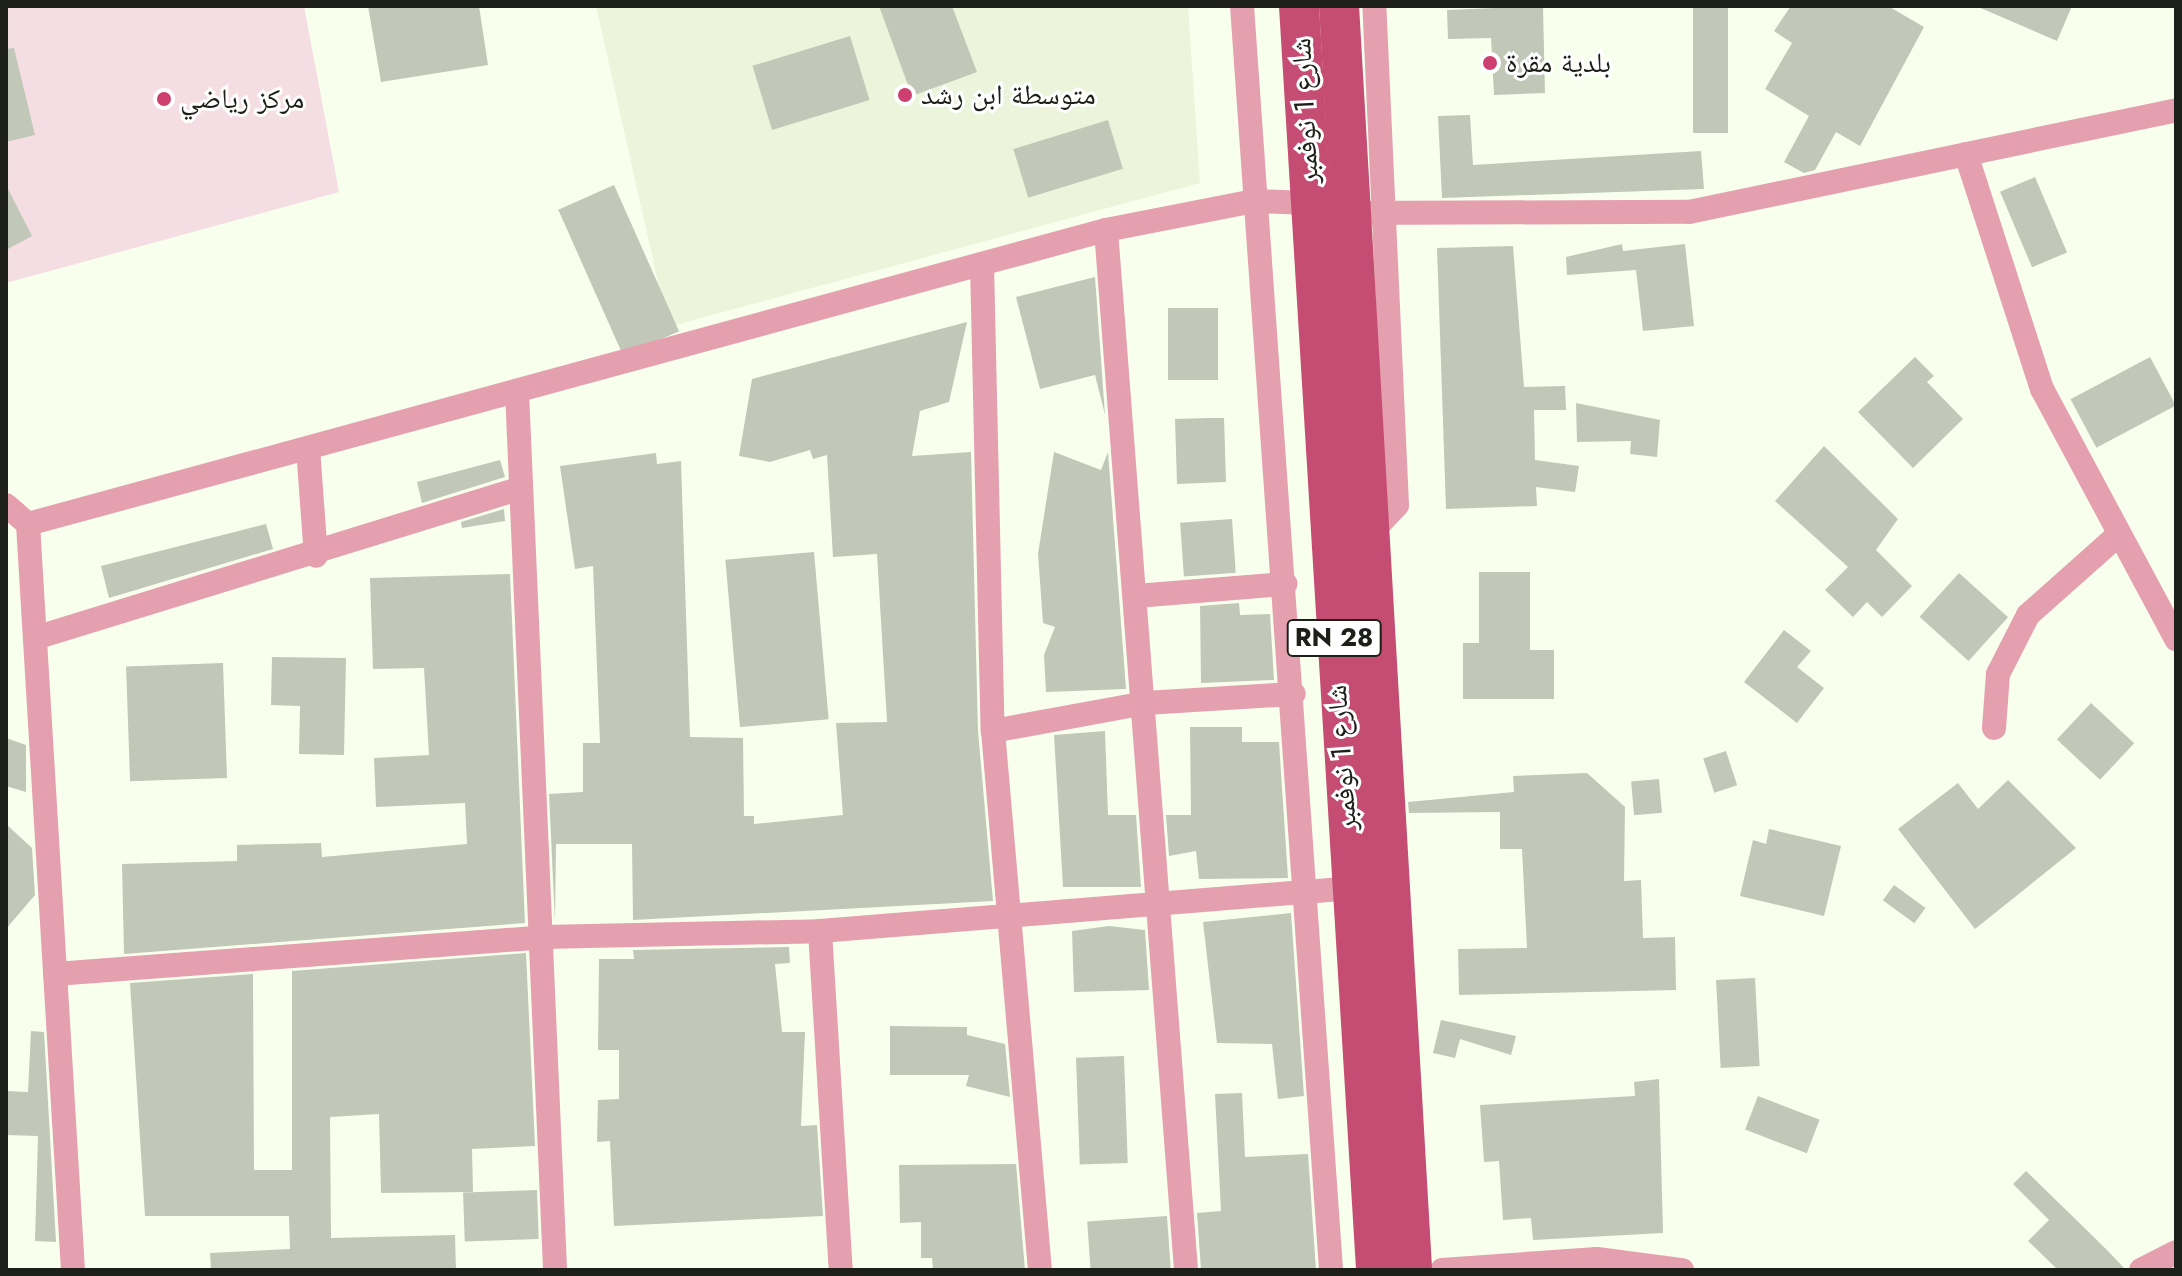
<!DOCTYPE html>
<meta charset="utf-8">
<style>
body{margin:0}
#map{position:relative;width:2182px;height:1276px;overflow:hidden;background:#f8ffed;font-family:Jost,"Noto Naskh Arabic",sans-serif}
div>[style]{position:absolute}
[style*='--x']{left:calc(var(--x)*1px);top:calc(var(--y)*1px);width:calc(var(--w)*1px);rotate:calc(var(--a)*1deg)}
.built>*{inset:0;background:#ecf5dc}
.green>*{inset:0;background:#f4dee3}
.building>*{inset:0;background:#c2c8b8;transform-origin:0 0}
.street>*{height:24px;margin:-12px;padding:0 12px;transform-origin:12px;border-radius:12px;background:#e5a0b0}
.primary>*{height:40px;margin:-20px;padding:0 20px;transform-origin:20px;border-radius:20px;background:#c54c72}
.dots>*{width:22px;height:22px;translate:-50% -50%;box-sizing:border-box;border:4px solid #fff;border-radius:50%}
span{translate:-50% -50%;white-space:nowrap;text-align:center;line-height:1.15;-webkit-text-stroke:6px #fff;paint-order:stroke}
.shield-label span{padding:2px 6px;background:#fff;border:2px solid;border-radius:6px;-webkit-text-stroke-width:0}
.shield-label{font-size:26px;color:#1d2019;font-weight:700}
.poi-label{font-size:28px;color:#1d2019}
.left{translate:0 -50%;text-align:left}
.street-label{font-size:28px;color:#1d2019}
.frame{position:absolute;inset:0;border:8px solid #1d2019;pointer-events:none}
</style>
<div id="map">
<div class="built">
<div style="clip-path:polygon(596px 6px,1188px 6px,1200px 183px,668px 327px)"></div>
</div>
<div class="green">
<div style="clip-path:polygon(6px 6px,304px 6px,339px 192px,6px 283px)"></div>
</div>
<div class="building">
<div style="clip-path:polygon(368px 6px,479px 6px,488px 65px,381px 82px)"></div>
<div style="clip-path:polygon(879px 6px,952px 6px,977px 72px,912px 96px)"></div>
<div style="clip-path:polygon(1543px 6px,1545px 93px,1494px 95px,1491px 38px,1448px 39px,1447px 10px)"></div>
<div style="left:1693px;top:6px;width:35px;height:127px"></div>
<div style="clip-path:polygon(1791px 6px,1888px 6px,1924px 27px,1860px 146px,1836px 132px,1815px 170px,1804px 173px,1784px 162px,1809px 116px,1765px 89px,1792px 43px,1774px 31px)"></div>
<div style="clip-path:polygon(1976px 6px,2072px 6px,2057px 41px)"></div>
<div style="left:850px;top:36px;width:67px;height:102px;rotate:73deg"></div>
<div style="clip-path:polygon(14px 48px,35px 135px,6px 142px,6px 49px)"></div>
<div style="clip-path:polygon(1470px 115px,1473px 165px,1701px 151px,1704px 189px,1442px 198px,1438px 116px)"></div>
<div style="left:1108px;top:120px;width:51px;height:99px;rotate:73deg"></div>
<div style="left:2035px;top:177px;width:82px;height:38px;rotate:67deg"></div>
<div style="clip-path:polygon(6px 185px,32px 236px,6px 250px)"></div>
<div style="left:614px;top:185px;width:160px;height:61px;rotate:66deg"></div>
<div style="clip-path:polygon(1622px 244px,1623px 251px,1685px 244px,1694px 326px,1643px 331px,1636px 270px,1567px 275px,1566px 257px)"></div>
<div style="clip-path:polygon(1513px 246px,1524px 387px,1565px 386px,1566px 410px,1534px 410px,1535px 460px,1579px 466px,1575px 492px,1536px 487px,1537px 506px,1446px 509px,1437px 248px)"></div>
<div style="clip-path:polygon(1095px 277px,1105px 415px,1095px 375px,1040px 389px,1016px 297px)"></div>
<div style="left:1168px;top:308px;width:50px;height:72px"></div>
<div style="clip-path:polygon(967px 322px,949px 402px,920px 411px,912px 456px,971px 452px,978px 731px,993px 901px,633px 920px,632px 844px,556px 844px,555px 922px,549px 794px,583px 792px,583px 743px,600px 743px,593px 566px,575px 569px,560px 466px,656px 453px,657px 464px,681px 461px,690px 737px,743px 738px,744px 816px,754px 816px,754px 824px,843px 815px,836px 723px,887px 722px,877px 554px,833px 557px,827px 455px,813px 459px,810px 450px,770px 462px,739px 456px,752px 379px)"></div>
<div style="clip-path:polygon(1915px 357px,1934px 376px,1927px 382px,1963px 419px,1913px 468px,1858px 412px)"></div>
<div style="left:2150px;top:357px;width:55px;height:90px;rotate:62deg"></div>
<div style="clip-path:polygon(1576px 403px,1660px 420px,1657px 457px,1630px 454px,1631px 441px,1577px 442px)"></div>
<div style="clip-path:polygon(1209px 418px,1224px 418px,1226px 482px,1177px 484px,1175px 419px)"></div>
<div style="clip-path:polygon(1824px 446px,1898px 519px,1876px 550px,1912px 586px,1882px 617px,1867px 602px,1853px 617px,1825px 590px,1848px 567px,1775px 501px)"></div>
<div style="clip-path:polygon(1054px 452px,1101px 470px,1108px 452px,1126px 689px,1046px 692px,1044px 655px,1055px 627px,1043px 623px,1038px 554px)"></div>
<div style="clip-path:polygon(500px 460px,505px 477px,422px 503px,417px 482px)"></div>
<div style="clip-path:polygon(504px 509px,505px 521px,462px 528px,461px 522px)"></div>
<div style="left:1232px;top:519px;width:54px;height:52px;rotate:86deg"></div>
<div style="clip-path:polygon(266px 524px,273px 549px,109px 598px,101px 566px)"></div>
<div style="left:814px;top:552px;width:168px;height:89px;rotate:85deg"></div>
<div style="clip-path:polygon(1479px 572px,1530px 572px,1530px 650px,1554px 650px,1554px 699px,1463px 699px,1463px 643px,1479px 643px)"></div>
<div style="left:1959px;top:573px;width:66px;height:59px;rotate:42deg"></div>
<div style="clip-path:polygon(510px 574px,525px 923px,124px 954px,122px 864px,237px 861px,237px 845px,321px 843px,322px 857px,467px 844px,465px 803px,376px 807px,374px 758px,429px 755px,424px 668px,373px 669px,370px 578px)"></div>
<div style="clip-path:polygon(1239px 603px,1240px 615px,1270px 614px,1274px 680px,1201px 683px,1200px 606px)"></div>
<div style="clip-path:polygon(1784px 630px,1811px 651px,1797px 667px,1824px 688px,1797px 723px,1744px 682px)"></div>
<div style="clip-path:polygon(272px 657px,346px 658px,344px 755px,299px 754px,300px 706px,271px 705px)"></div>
<div style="left:223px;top:663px;width:115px;height:97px;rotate:88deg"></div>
<div style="left:2091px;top:703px;width:59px;height:50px;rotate:43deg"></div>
<div style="clip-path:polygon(1190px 727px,1242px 727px,1242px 742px,1279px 742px,1288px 878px,1199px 879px,1196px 851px,1169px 856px,1166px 815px,1191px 815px)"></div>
<div style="clip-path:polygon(1105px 731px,1108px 815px,1136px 815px,1141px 887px,1063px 887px,1054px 735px)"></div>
<div style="clip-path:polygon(6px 738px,26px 745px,26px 792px,6px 786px)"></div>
<div style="left:1726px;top:751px;width:36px;height:24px;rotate:72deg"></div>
<div style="clip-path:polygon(1587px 773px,1625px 807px,1624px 881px,1641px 880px,1643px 938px,1675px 937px,1676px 990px,1459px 995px,1458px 949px,1527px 948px,1522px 849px,1500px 849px,1500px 812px,1409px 813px,1408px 802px,1514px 792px,1513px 776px)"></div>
<div style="left:1659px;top:779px;width:34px;height:28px;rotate:85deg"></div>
<div style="clip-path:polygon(2008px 780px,2076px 848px,1975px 929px,1898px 829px,1958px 783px,1978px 809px)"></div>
<div style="clip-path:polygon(6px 824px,32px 848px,35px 895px,6px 929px)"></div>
<div style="clip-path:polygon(1769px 829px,1841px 846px,1824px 916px,1740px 896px,1753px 840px,1766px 844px)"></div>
<div style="left:1894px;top:885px;width:39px;height:19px;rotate:36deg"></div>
<div style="clip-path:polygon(1291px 913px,1304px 1096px,1278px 1099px,1272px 1044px,1217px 1043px,1203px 922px)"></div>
<div style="clip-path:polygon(1109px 926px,1145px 930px,1149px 990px,1074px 992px,1072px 931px)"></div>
<div style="clip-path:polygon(789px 947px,790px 963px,775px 964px,782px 1032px,805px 1032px,801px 1126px,817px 1125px,823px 1216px,614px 1226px,610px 1141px,597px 1142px,598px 1100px,619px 1099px,619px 1050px,598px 1050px,599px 959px,634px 959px,633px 950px)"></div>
<div style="clip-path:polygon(526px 953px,535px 1146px,472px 1149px,473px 1192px,381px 1193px,379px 1114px,330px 1117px,331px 1238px,455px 1235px,456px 1270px,211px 1270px,210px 1253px,290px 1249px,289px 1216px,145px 1216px,130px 983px,253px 974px,254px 1170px,292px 1170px,292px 971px)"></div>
<div style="left:1755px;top:978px;width:88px;height:39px;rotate:87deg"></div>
<div style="clip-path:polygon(1441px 1020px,1516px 1036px,1511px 1055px,1460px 1039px,1455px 1058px,1433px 1053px)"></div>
<div style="clip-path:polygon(890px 1026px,967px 1027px,967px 1035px,1005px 1044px,1010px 1097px,966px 1086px,969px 1075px,890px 1075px)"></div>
<div style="clip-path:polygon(31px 1031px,44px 1032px,56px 1242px,35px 1241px,38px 1136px,6px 1135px,7px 1091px,28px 1092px)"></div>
<div style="left:1124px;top:1056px;width:107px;height:48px;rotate:88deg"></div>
<div style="clip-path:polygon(1659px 1079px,1663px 1233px,1533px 1240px,1531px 1218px,1503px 1220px,1499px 1161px,1484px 1162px,1480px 1105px,1635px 1096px,1634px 1082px)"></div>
<div style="clip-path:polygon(1242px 1093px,1245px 1157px,1308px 1154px,1316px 1270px,1201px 1270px,1197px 1213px,1221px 1211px,1215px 1094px)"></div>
<div style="left:1758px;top:1096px;width:66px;height:36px;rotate:21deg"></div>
<div style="clip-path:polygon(1016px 1164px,1025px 1270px,933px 1270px,932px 1258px,921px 1258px,921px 1222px,900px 1223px,899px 1165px)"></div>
<div style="clip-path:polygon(2026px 1171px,2107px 1250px,2126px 1270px,2058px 1270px,2028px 1241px,2049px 1220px,2013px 1184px)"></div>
<div style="left:537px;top:1190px;width:49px;height:74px;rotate:88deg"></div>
<div style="left:1167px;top:1216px;width:54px;height:80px;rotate:86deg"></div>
</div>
<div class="street">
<div style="--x:1242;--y:6;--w:1267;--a:85.97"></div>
<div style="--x:1966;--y:154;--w:247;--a:72.1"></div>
<div style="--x:2042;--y:389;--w:284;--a:61.8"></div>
<div style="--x:1106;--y:230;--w:1043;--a:85.6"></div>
<div style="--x:982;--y:264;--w:467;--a:88.7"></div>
<div style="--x:993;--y:731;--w:541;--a:85.02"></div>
<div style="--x:517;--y:391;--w:880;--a:87.52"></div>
<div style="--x:308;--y:448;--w:108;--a:85.8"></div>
<div style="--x:6;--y:505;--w:29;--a:41"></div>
<div style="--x:28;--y:524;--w:1117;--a:-15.26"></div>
<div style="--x:1106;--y:230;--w:151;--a:-11.1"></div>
<div style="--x:1254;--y:201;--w:55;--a:2.1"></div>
<div style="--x:1309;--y:203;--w:37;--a:16"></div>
<div style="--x:1345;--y:213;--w:344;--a:-0.2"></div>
<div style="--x:1689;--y:212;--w:498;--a:-11.8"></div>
<div style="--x:28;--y:524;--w:747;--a:86.55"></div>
<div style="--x:1366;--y:538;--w:45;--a:-46.8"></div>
<div style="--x:1397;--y:505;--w:500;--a:-92.6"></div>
<div style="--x:1136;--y:596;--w:150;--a:-4.6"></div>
<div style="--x:35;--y:638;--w:505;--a:-17.14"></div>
<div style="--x:1994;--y:728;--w:54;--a:-85.8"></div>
<div style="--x:1998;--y:674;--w:66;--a:-63"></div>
<div style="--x:2028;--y:615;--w:120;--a:-41.6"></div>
<div style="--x:993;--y:731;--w:155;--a:-10.4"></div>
<div style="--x:1145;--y:703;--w:149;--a:-3.5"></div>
<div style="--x:820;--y:931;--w:340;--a:86.5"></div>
<div style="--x:55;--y:974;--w:488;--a:-4.3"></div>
<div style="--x:542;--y:937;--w:278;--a:-1.2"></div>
<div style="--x:820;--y:931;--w:548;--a:-4.61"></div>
<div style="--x:1442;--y:1270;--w:155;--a:-4.1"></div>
<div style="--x:1597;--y:1259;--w:86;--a:7.4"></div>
<div style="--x:2141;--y:1270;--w:39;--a:-27"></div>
</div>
<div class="primary">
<div style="--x:1299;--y:6;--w:1266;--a:86.51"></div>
<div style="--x:1339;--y:6;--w:1266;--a:86.69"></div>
</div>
<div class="dots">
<div style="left:1490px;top:63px;background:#cc3f6f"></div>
<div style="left:905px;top:95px;background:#cc3f6f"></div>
<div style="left:164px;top:99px;background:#cc3f6f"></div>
</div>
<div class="shield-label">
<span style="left:1334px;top:638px">RN 28</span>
</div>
<div class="poi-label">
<span class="left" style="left:1506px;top:63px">بلدية مقرة</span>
<span class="left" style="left:921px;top:95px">متوسطة ابن رشد</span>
<span class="left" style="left:180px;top:99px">مركز رياضي</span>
</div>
<div class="street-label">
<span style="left:1305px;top:111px;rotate:-93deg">شارع 1 نوفمبر</span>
<span style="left:1342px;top:758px;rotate:-94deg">شارع 1 نوفمبر</span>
</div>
<div class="frame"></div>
</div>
